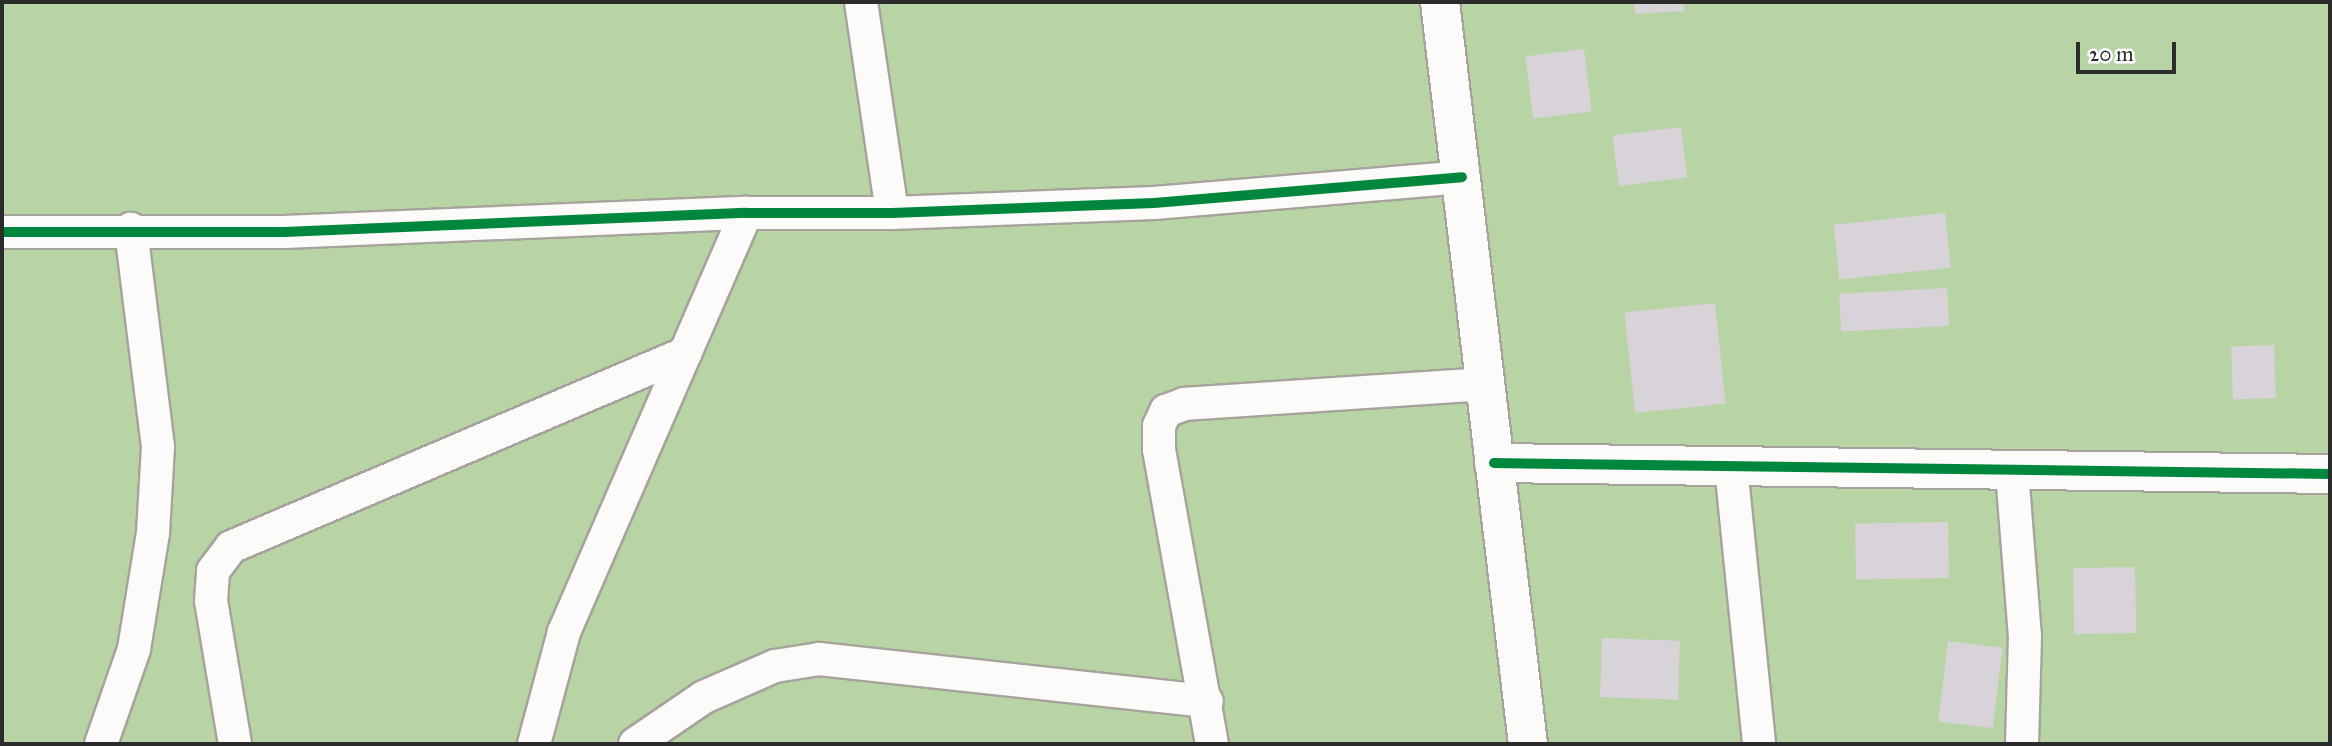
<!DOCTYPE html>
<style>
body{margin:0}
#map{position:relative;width:2332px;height:746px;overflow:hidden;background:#ebe6da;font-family:"IM FELL Great Primer",serif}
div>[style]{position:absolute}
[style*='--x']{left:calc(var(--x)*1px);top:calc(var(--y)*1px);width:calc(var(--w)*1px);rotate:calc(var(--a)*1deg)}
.green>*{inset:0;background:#b8d3a4;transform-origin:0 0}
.building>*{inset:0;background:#d8d3d9;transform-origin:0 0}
.roads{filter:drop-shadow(2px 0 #a6a39c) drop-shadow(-2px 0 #a6a39c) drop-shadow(0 2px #a6a39c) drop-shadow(0 -2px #a6a39c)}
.minor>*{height:32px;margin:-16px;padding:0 16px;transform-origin:16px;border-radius:16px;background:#fcfbf9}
.tertiary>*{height:38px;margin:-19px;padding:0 19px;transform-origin:19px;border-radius:19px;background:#fcfbf9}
.cycleway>*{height:10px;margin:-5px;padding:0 5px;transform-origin:5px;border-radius:5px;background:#00873e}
span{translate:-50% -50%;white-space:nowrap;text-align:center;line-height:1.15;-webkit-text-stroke:5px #fff;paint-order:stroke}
.frame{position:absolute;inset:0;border:4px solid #2b2b2b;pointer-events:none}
.scale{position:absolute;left:2076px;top:42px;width:100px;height:32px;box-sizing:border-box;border:4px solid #2b2b2b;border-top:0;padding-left:9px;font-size:21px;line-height:24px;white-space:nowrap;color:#2b2b2b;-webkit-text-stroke:5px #fff;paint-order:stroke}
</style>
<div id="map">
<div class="green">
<div style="left:2px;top:2px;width:2328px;height:742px"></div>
</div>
<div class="building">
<div style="clip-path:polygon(1634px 2px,1683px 2px,1684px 11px,1635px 14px)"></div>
<div style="left:1584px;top:49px;width:63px;height:59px;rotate:83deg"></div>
<div style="left:1681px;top:127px;width:51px;height:69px;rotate:83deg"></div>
<div style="left:1945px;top:213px;width:55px;height:112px;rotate:84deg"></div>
<div style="left:1947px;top:288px;width:38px;height:108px;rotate:87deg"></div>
<div style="left:1715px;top:303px;width:101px;height:91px;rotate:84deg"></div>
<div style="left:2274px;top:345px;width:53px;height:43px;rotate:88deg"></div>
<div style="left:1948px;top:522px;width:56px;height:93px;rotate:89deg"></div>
<div style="left:2135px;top:567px;width:66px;height:62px;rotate:89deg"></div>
<div style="left:1602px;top:638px;width:78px;height:59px;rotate:2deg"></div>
<div style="left:1948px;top:641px;width:55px;height:81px;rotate:7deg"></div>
</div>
<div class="roads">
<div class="minor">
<div style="--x:861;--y:2;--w:213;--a:81.6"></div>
<div style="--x:2;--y:232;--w:282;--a:0"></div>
<div style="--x:284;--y:232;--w:462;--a:-2.4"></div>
<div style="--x:746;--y:213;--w:146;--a:0"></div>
<div style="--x:892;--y:213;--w:262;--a:-2.2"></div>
<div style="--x:1154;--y:203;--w:309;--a:-4.8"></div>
<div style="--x:1731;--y:467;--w:278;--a:84.2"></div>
<div style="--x:2012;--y:472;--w:165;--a:85.5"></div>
<div style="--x:2025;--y:636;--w:108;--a:91.6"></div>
<div style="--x:101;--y:744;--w:101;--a:-70.8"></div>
<div style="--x:134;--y:649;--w:118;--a:-80.7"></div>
<div style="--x:153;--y:533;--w:86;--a:-86.7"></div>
<div style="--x:158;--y:447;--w:220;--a:-97.1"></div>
<div style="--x:235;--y:744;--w:145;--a:-99.5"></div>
<div style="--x:211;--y:601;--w:30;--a:-86"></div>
<div style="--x:213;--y:571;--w:30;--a:-53"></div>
<div style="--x:231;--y:547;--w:494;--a:-23.1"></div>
<div style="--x:534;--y:744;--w:116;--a:-75"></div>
<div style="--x:564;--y:632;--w:457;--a:-66.5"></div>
<div style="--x:635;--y:744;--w:83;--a:-34.3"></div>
<div style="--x:704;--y:697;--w:77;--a:-23.6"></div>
<div style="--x:775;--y:666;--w:45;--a:-9"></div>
<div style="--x:819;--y:659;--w:390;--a:6.2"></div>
<div style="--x:1212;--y:744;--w:299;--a:-100.2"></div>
<div style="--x:1159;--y:450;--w:24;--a:-90"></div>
<div style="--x:1159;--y:426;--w:17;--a:-65"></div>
<div style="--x:1166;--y:411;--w:19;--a:-21"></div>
<div style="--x:1184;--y:404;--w:302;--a:-3.8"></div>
</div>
<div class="tertiary">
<div style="--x:1440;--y:2;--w:747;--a:83.24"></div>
<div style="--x:1494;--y:463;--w:836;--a:0.75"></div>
</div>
</div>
<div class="cycleway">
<div style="--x:2;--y:232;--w:282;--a:0"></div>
<div style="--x:284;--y:232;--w:462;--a:-2.4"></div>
<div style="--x:746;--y:213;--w:146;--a:0"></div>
<div style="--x:892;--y:213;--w:262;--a:-2.2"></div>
<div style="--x:1154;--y:203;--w:309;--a:-4.8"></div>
<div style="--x:1494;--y:463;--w:836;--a:0.75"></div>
</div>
<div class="frame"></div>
<div class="scale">20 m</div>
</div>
